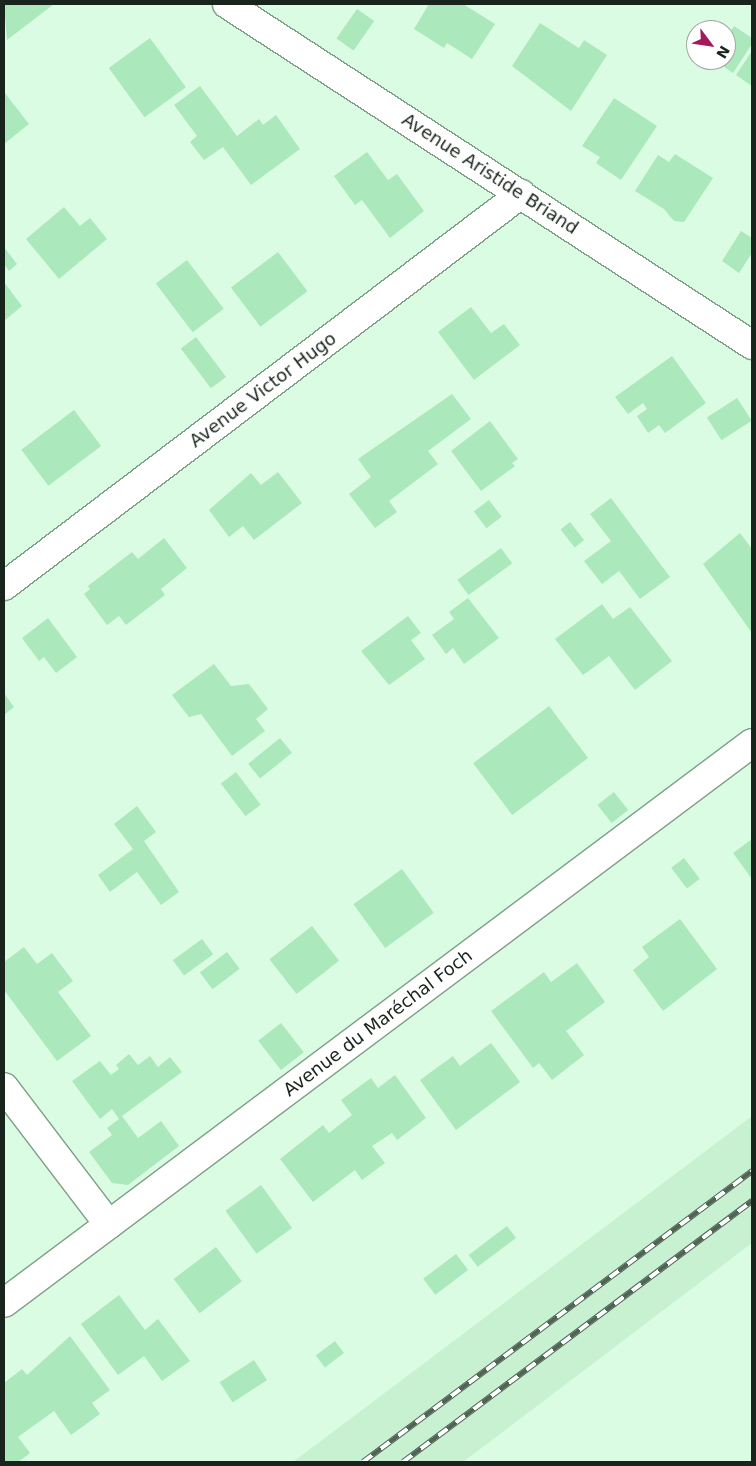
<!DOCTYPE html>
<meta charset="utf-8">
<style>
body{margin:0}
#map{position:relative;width:756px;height:1466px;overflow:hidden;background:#dafce2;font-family:"DejaVu Sans",sans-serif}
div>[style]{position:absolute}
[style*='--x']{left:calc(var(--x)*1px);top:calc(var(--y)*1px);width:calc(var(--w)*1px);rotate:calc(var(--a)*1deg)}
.built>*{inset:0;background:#c8f1d2}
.building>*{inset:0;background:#abe9bd;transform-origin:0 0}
.roads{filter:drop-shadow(1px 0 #809f88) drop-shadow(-1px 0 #809f88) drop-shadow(0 1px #809f88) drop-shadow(0 -1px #809f88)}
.minor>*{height:28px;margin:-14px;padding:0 14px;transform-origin:14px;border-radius:14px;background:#fff}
.rail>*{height:5.5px;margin-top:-2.75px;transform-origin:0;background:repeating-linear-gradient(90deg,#fff 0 11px,#506355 0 22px);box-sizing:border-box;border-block:1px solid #506355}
span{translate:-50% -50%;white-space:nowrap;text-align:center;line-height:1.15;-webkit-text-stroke:4.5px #fff;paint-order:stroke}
.street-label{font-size:18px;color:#19251c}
.frame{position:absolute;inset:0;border:5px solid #19251c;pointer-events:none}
.north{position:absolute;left:686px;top:20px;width:50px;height:50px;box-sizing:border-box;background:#fff;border:1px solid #a3a8a4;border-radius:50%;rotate:121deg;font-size:14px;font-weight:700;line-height:20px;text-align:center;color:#19251c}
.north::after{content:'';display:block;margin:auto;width:18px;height:22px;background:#a6185a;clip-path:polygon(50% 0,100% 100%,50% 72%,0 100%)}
</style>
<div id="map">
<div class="built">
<div style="clip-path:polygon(752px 1116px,752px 1243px,463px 1462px,293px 1462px)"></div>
</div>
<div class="building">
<div style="clip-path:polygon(4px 4px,54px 4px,7px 40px)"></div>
<div style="clip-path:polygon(429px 4px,463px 4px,495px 24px,472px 59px,447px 43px,444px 48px,414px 29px)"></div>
<div style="left:357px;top:9px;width:21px;height:36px;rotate:35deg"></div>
<div style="clip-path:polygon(540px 23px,579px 48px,584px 40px,607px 55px,571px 111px,512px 66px)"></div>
<div style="clip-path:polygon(734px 26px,752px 38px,752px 44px,733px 73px,714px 60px,726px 60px,726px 38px)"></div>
<div style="left:150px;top:38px;width:61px;height:51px;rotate:54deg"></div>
<div style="clip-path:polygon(752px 51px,752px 86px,736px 75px)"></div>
<div style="clip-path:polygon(200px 86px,237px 136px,259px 119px,263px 125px,276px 115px,300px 149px,251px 185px,223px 147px,204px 160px,190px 142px,197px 136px,174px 105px)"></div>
<div style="clip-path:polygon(4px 92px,29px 124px,4px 144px)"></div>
<div style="clip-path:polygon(614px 98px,657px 126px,621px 180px,596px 163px,600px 157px,582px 146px)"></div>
<div style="clip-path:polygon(367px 152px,388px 180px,397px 174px,424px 211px,390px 238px,362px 200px,355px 205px,334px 176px)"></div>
<div style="clip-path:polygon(675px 154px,713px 178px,684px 222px,674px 221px,664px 209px,635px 191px,658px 155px,669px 162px)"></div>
<div style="clip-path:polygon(64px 207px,80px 226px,90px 218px,107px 239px,59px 279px,26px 239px)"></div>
<div style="clip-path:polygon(741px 231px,752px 238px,752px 253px,739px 273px,722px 261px)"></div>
<div style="clip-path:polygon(4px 247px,17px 264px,9px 271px,4px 264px)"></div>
<div style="left:278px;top:252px;width:49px;height:59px;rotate:53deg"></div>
<div style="left:187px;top:260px;width:61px;height:39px;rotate:53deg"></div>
<div style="clip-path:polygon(4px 282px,22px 306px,4px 321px)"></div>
<div style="clip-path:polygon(471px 307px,491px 333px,504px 324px,520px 345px,474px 380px,438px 332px)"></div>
<div style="left:196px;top:337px;width:50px;height:19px;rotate:53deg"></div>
<div style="clip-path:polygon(672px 356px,706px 403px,665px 433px,659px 425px,648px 433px,637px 416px,647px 409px,643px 403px,628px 414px,615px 397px)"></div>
<div style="clip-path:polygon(452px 394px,471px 419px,428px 451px,438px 464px,389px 501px,397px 512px,375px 528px,349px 494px,371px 477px,358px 459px)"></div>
<div style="left:737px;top:398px;width:27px;height:36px;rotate:57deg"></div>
<div style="left:74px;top:410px;width:45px;height:66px;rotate:53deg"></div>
<div style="clip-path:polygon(490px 421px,518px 459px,512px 463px,515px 466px,481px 491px,451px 451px)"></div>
<div style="clip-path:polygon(278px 472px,302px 503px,254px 540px,243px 526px,229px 537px,209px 510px,251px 473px,261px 485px)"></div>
<div style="clip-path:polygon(611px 498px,670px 577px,640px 599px,619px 571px,602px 584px,584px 561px,611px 541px,590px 514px)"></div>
<div style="left:489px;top:500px;width:21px;height:19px;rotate:53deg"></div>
<div style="left:570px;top:522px;width:23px;height:12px;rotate:52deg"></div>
<div style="clip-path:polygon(740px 533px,752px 549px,752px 633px,703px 564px)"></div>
<div style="clip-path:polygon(164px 538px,187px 568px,161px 589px,165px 595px,126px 625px,119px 616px,107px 625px,84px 594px,90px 589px,88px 586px,132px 552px,138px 559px)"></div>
<div style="left:501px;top:548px;width:19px;height:54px;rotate:54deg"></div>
<div style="clip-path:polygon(468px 598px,499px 638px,464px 664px,453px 648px,446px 654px,432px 635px,454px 619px,449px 612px)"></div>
<div style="clip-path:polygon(602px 604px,613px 619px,630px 607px,672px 661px,635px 690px,609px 656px,583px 675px,555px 639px)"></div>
<div style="clip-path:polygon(408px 616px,421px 633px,411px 640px,425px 659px,389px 685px,361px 651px)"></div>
<div style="clip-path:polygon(48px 618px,77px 657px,56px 673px,44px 657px,39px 661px,22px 638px)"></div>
<div style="clip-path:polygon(214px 664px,231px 686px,249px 684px,268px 709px,256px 719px,265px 731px,232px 756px,201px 714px,189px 717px,172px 695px)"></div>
<div style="clip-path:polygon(4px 693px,14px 707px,4px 715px)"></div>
<div style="left:549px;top:706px;width:65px;height:95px;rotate:53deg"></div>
<div style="left:280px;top:738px;width:19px;height:41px;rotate:51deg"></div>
<div style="left:236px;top:772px;width:41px;height:19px;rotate:53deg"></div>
<div style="left:614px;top:792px;width:23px;height:21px;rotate:52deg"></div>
<div style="clip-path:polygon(137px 806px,156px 832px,144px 841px,179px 892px,161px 905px,137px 872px,110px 892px,98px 875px,133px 849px,114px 824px)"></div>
<div style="clip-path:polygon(752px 839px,752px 879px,733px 853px)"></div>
<div style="left:684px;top:858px;width:26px;height:16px;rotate:53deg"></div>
<div style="left:402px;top:869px;width:54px;height:60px;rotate:54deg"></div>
<div style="clip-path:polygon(680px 919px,717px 969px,663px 1011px,633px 970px,649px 957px,642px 947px)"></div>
<div style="left:312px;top:926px;width:44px;height:54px;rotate:52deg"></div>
<div style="left:202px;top:939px;width:19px;height:36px;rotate:54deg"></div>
<div style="clip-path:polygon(24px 947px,37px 964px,52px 953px,73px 981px,58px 992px,91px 1036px,57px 1061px,4px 990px,4px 962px)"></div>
<div style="left:227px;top:952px;width:21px;height:34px;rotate:53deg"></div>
<div style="clip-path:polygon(577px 963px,605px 1002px,566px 1031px,584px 1055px,552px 1080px,539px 1063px,533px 1068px,491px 1011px,544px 972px,551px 982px)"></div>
<div style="left:281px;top:1023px;width:37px;height:29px;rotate:52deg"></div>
<div style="clip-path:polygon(491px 1043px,520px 1082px,456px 1130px,420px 1080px,453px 1056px,460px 1066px)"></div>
<div style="clip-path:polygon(129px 1054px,138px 1065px,150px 1056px,158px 1067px,170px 1057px,182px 1072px,122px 1116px,138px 1138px,161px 1121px,179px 1146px,128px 1185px,112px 1183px,89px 1152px,112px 1135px,107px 1128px,119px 1119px,112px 1109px,100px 1119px,72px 1081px,100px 1061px,111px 1075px,119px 1069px,116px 1065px)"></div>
<div style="clip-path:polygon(395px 1075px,426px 1118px,397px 1140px,392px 1133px,372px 1146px,385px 1163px,362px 1180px,355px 1170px,313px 1202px,280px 1159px,323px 1125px,329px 1133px,352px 1115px,341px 1100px,371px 1078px,378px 1088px)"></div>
<div style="left:261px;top:1185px;width:53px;height:44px;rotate:54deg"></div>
<div style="left:507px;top:1226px;width:15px;height:48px;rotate:53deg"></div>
<div style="left:216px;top:1247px;width:43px;height:53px;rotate:53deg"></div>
<div style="left:456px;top:1254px;width:20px;height:41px;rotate:53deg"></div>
<div style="clip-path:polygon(119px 1295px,145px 1330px,158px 1319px,190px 1361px,162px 1381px,144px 1356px,118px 1375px,81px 1324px)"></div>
<div style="clip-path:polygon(70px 1336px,110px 1390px,92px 1403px,100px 1414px,71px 1435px,54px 1411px,18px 1437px,30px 1453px,18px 1462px,4px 1462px,4px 1383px,22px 1369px,27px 1375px)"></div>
<div style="left:335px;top:1341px;width:15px;height:24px;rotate:53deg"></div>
<div style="left:254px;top:1360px;width:24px;height:41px;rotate:57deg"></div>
</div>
<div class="roads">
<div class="minor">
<div style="--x:227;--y:4;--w:626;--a:33"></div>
<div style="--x:4;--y:586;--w:649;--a:-37.17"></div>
<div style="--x:4;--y:1087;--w:173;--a:52.7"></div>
<div style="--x:4;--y:1303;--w:934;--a:-36.82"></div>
</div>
</div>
<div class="rail">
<div style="--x:363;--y:1462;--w:486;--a:-36.8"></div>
<div style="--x:403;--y:1462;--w:436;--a:-36.8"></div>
</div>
<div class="street-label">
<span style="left:490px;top:174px;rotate:33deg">Avenue Aristide Briand</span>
<span style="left:263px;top:390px;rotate:-37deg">Avenue Victor Hugo</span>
<span style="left:378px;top:1023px;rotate:-37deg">Avenue du Maréchal Foch</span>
</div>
<div class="frame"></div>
<div class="north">N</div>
</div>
